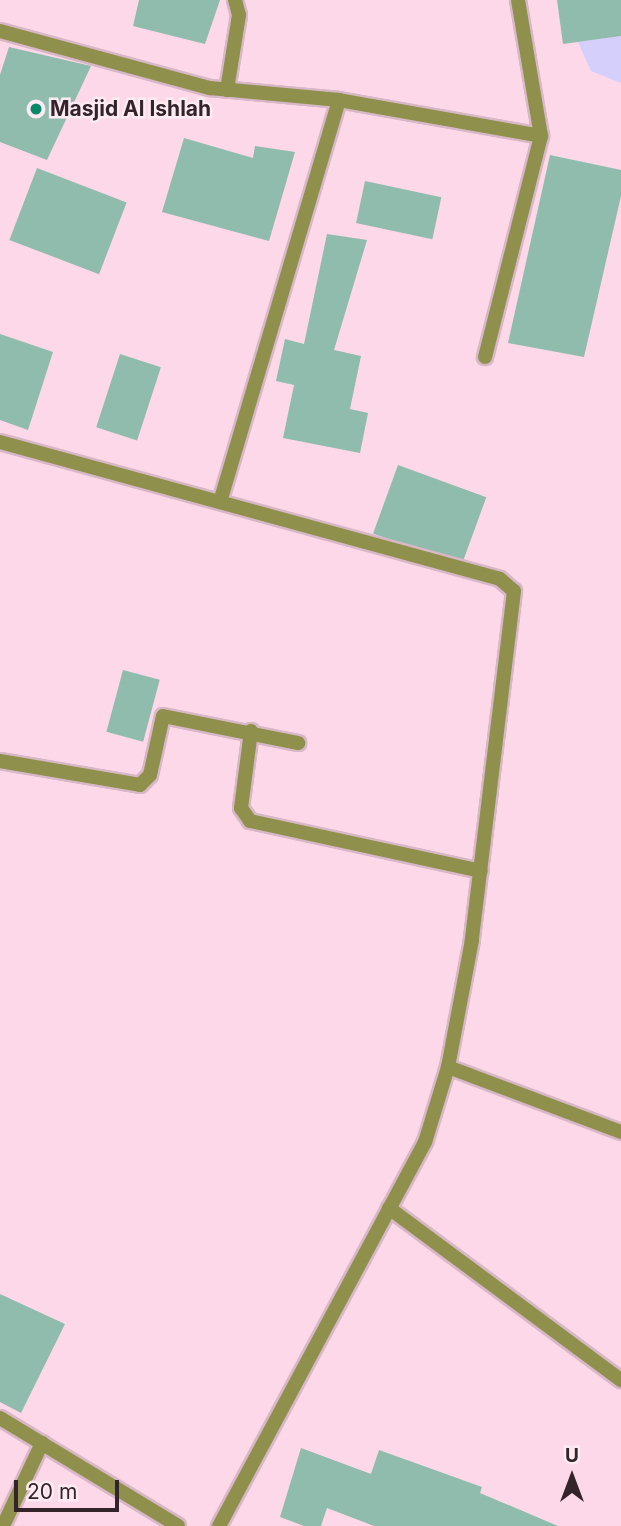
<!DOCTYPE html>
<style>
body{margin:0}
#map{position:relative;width:621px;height:1526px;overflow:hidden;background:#fcd8e8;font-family:Inter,sans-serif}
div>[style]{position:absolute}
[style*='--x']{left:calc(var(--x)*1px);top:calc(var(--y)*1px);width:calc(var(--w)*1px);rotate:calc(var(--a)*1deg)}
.green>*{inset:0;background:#d4cffb}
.building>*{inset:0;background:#8fbcac;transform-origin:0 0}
.roads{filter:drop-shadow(2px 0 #d8b7c6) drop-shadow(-2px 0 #d8b7c6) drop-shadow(0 2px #d8b7c6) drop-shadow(0 -2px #d8b7c6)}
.minor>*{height:14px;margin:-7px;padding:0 7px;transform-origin:7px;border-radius:7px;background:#8e904c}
.dots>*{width:19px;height:19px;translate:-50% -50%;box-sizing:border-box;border:4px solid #fdebf3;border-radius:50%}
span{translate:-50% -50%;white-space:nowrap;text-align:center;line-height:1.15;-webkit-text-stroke:5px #fdebf3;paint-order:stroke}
.poi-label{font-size:21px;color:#33232a;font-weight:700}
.left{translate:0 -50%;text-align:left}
.north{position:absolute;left:537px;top:1442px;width:70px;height:70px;-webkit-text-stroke:5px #fdebf3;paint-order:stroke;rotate:0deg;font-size:19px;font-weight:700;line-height:28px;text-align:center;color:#33232a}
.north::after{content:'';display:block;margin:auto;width:24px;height:32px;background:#33232a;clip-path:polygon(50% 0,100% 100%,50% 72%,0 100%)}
.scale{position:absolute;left:14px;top:1480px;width:105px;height:32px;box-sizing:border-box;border:4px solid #33232a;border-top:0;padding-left:9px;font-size:21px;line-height:24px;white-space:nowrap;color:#33232a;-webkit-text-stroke:5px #fdebf3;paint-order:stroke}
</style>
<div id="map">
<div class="green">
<div style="clip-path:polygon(621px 36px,621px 83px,591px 71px,578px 42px)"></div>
</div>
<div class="building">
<div style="clip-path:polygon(139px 0,220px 0,205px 44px,133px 26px)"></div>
<div style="clip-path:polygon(557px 0,621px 0,621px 36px,563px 44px)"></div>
<div style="clip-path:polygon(9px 47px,91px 66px,47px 160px,0 142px,0 75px)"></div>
<div style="clip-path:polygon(184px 138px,253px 158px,255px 146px,295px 152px,269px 241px,162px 212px)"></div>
<div style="clip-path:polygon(550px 155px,621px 170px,621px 196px,584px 357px,508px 343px)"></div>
<div style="left:37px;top:168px;width:96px;height:77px;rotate:21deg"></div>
<div style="left:365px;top:181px;width:78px;height:43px;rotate:12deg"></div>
<div style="clip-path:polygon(327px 234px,367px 240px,334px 350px,361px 356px,350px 409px,368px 413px,360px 453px,283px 438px,294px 385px,276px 381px,285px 339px,304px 344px)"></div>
<div style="clip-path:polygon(0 334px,53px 352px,28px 430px,0 420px)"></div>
<div style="left:120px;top:354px;width:43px;height:77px;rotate:18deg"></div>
<div style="left:398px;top:465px;width:94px;height:73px;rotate:20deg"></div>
<div style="left:123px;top:670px;width:38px;height:64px;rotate:15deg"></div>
<div style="clip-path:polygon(0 1294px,65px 1324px,21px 1413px,0 1402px)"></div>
<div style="clip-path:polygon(301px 1448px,371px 1474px,379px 1450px,482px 1487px,480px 1493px,558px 1526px,374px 1526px,327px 1508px,321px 1526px,304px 1526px,280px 1517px)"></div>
</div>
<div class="roads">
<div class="minor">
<div style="--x:518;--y:0;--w:138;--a:80.4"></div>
<div style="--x:0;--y:31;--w:218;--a:15.2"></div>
<div style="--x:210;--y:88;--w:130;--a:5.3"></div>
<div style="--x:339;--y:100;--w:205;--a:10.1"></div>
<div style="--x:541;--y:136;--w:228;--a:104.2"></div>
<div style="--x:227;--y:90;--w:76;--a:-80.9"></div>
<div style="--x:239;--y:15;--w:16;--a:-105"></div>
<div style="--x:0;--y:442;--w:518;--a:15.32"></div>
<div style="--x:500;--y:579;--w:18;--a:41"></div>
<div style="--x:514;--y:591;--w:352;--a:96.9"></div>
<div style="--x:472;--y:940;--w:129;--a:100.7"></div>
<div style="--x:448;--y:1067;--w:78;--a:107"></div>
<div style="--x:425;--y:1142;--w:436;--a:118.2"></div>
<div style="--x:220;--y:502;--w:419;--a:-73.5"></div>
<div style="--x:251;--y:731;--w:78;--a:97.4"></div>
<div style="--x:241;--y:808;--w:16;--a:55"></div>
<div style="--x:250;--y:821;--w:236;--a:12.2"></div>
<div style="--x:0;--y:761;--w:142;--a:9.7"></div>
<div style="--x:140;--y:785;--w:14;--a:-45"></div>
<div style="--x:150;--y:775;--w:60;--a:-77.6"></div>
<div style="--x:163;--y:716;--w:138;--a:11.3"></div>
<div style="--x:448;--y:1067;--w:185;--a:20.6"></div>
<div style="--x:389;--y:1208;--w:289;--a:36.6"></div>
<div style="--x:0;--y:1418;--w:208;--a:31.2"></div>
<div style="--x:3;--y:1526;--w:92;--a:-64.8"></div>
</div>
</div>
<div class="dots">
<div style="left:36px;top:109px;background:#0a886a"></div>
</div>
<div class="poi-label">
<span class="left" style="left:50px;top:109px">Masjid Al Ishlah</span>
</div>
<div class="north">U</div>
<div class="scale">20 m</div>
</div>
